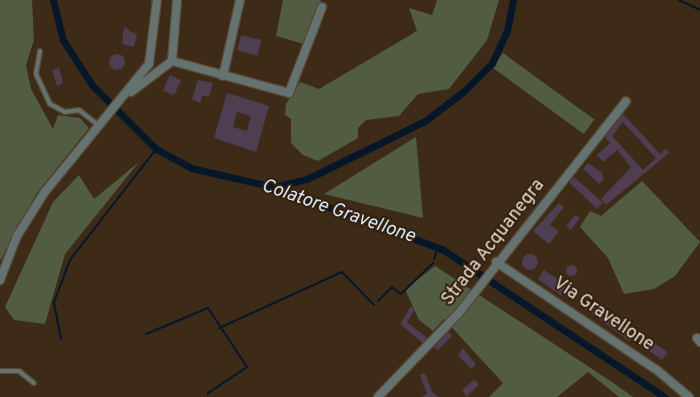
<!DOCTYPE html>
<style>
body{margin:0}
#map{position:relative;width:700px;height:397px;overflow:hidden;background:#3d2b18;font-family:Overpass,sans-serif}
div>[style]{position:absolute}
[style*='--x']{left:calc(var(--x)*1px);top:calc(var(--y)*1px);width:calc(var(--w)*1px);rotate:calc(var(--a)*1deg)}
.green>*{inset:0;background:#525c42;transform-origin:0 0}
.stream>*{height:2px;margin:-1px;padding:0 1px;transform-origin:1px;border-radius:1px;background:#06172a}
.canal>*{height:7px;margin:-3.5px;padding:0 3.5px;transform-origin:3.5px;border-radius:3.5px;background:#06172a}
.building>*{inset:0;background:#4f3d52;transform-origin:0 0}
.round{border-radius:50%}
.roads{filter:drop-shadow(1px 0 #584735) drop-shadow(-1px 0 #584735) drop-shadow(0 1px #584735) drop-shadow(0 -1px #584735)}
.lane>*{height:4px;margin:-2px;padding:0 2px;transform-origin:2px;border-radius:2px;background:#64736f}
.street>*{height:8px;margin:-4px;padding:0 4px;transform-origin:4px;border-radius:4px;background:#64736f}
span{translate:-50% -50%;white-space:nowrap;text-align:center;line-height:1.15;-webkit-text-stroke:4px #33210e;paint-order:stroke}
.street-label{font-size:18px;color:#e6dbcf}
.water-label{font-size:19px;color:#d7e6f8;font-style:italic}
</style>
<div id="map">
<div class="green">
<div style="clip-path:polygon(0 0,32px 0,34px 40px,26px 65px,31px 89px,53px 129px,58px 115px,80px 118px,89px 128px,37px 193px,0 261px)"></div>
<div style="clip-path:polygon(283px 0,321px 0,304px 44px,276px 36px)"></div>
<div style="clip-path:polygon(437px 0,499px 0,487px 40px,449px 89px,418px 94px,399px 116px,366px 120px,358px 128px,358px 138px,318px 161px,303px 155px,291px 143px,291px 119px,285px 115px,286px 104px,300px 82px,319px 89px,417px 31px,409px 8px,432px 15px)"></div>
<div style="left:503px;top:53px;width:113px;height:18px;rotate:36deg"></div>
<div style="clip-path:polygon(416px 137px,423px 218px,324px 194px)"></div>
<div style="clip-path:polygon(139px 162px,65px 254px,45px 324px,14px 320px,5px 307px,53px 202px,79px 175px,94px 199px)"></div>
<div style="clip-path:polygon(642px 181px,700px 242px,675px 276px,654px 289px,624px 294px,608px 258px,580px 227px,590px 211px,601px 216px)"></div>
<div style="clip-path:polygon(435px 266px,615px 384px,633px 397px,619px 397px,588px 372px,557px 397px,489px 397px,503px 383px,444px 319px,433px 331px,419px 320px,405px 289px)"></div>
</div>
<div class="stream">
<div style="--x:679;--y:0;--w:23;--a:25"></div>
<div style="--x:434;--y:259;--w:13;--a:-72"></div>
<div style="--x:378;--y:301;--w:20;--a:-45"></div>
<div style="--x:392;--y:287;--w:11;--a:38"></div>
<div style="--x:401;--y:294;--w:45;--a:-44.1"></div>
<div style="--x:219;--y:328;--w:135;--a:-24.5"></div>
<div style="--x:342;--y:272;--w:46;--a:45.9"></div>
<div style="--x:146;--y:334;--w:67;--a:-22.8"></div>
<div style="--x:208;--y:308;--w:71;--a:56.5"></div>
<div style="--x:247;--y:367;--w:47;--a:146.3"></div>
<div style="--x:61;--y:339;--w:38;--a:-101"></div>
<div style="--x:54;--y:302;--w:45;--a:-69.1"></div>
<div style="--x:70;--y:260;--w:140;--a:-52.2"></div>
</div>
<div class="canal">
<div style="--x:53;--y:0;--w:41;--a:76"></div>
<div style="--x:63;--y:40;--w:54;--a:57.2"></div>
<div style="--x:92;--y:85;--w:91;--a:45"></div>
<div style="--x:156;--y:149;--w:40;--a:28"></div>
<div style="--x:191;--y:168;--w:85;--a:12.9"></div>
<div style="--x:274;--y:187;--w:179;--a:20.3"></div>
<div style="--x:442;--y:249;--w:268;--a:33.6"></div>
<div style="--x:274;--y:187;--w:34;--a:-14"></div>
<div style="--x:307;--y:179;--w:131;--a:-26.2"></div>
<div style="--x:425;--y:121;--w:49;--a:-37.6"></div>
<div style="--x:464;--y:91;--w:40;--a:-45"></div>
<div style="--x:492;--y:63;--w:35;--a:-65"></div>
<div style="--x:507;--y:31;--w:32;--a:-79"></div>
</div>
<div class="building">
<div style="clip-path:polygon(124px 27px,137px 35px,134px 47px,122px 44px)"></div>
<div style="left:241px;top:35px;width:21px;height:16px;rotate:14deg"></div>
<div class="round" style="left:109px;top:54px;width:16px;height:16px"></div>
<div style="clip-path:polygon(59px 68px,63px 83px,57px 86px,52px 70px)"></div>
<div style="left:170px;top:75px;width:12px;height:17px;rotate:24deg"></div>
<div style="clip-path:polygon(198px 80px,213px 83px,209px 97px,203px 95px,200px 103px,192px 99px)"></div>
<div style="clip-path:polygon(evenodd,227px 93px,269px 106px,256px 152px,214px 138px,227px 93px,237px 112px,251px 116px,247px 131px,233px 127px,237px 112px)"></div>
<div style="clip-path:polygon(evenodd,623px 114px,660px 154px,666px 149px,669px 153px,606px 205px,601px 199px,631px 167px,617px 150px,603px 162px,597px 155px,610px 143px,605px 137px,623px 114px,623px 122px,656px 158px,643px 170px,612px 136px,623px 122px)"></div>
<div style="clip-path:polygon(588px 163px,601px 172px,604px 179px,599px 184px,583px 169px)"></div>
<div style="clip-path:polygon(574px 177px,603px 203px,597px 209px,569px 182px)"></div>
<div style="clip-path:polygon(559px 203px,564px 207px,550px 225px,559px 231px,549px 244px,533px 231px)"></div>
<div style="clip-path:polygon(575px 215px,580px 218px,571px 230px,566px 226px)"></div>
<div class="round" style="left:522px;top:254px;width:16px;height:16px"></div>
<div class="round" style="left:565.5px;top:264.5px;width:11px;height:11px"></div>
<div style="left:544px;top:270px;width:29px;height:11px;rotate:35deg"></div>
<div style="clip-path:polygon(584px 293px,634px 334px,629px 341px,578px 304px)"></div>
<div style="clip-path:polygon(411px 306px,415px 309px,407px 322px,427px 338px,423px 343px,400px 324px)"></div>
<div style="clip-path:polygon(448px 332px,452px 336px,438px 350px,434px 347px)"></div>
<div style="clip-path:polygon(646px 338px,668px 352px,662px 360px,641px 345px)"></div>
<div style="clip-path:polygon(463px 348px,476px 365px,471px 369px,458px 355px)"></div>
<div style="clip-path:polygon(425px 373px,432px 392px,439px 397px,421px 397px,427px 394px,420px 375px)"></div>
<div style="clip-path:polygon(474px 380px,479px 384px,467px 397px,462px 390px)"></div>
</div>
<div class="roads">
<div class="lane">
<div style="--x:40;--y:51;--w:23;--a:100"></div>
<div style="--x:36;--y:74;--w:33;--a:65"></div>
<div style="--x:50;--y:104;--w:17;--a:28"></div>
<div style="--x:65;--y:112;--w:14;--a:-8"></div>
<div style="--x:79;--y:110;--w:24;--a:38"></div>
<div style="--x:0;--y:371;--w:19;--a:0"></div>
<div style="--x:19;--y:371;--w:19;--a:39"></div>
</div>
<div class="street">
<div style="--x:172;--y:61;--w:121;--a:15.3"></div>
<div style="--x:289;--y:93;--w:92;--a:-69"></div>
<div style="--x:172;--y:61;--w:61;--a:-85.3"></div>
<div style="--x:223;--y:76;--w:78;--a:-77.4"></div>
<div style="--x:131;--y:92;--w:51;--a:-37.1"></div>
<div style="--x:496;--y:262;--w:194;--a:33.9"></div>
<div style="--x:657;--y:370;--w:42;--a:40.2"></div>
<div style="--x:0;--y:280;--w:47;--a:-68.9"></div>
<div style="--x:17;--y:236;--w:51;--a:-57.9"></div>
<div style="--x:44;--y:193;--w:166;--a:-50.9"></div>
<div style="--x:149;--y:64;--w:64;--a:-82.9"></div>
<div style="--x:697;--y:338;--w:5;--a:53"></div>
<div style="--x:378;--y:397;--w:115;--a:-46.1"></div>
<div style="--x:458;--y:314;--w:271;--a:-51.7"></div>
</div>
</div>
<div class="street-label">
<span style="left:494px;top:243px;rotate:-52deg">Strada Acquanegra</span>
<span style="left:603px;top:315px;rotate:34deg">Via Gravellone</span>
</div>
<div class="water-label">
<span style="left:338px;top:212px;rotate:19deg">Colatore Gravellone</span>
</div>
</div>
